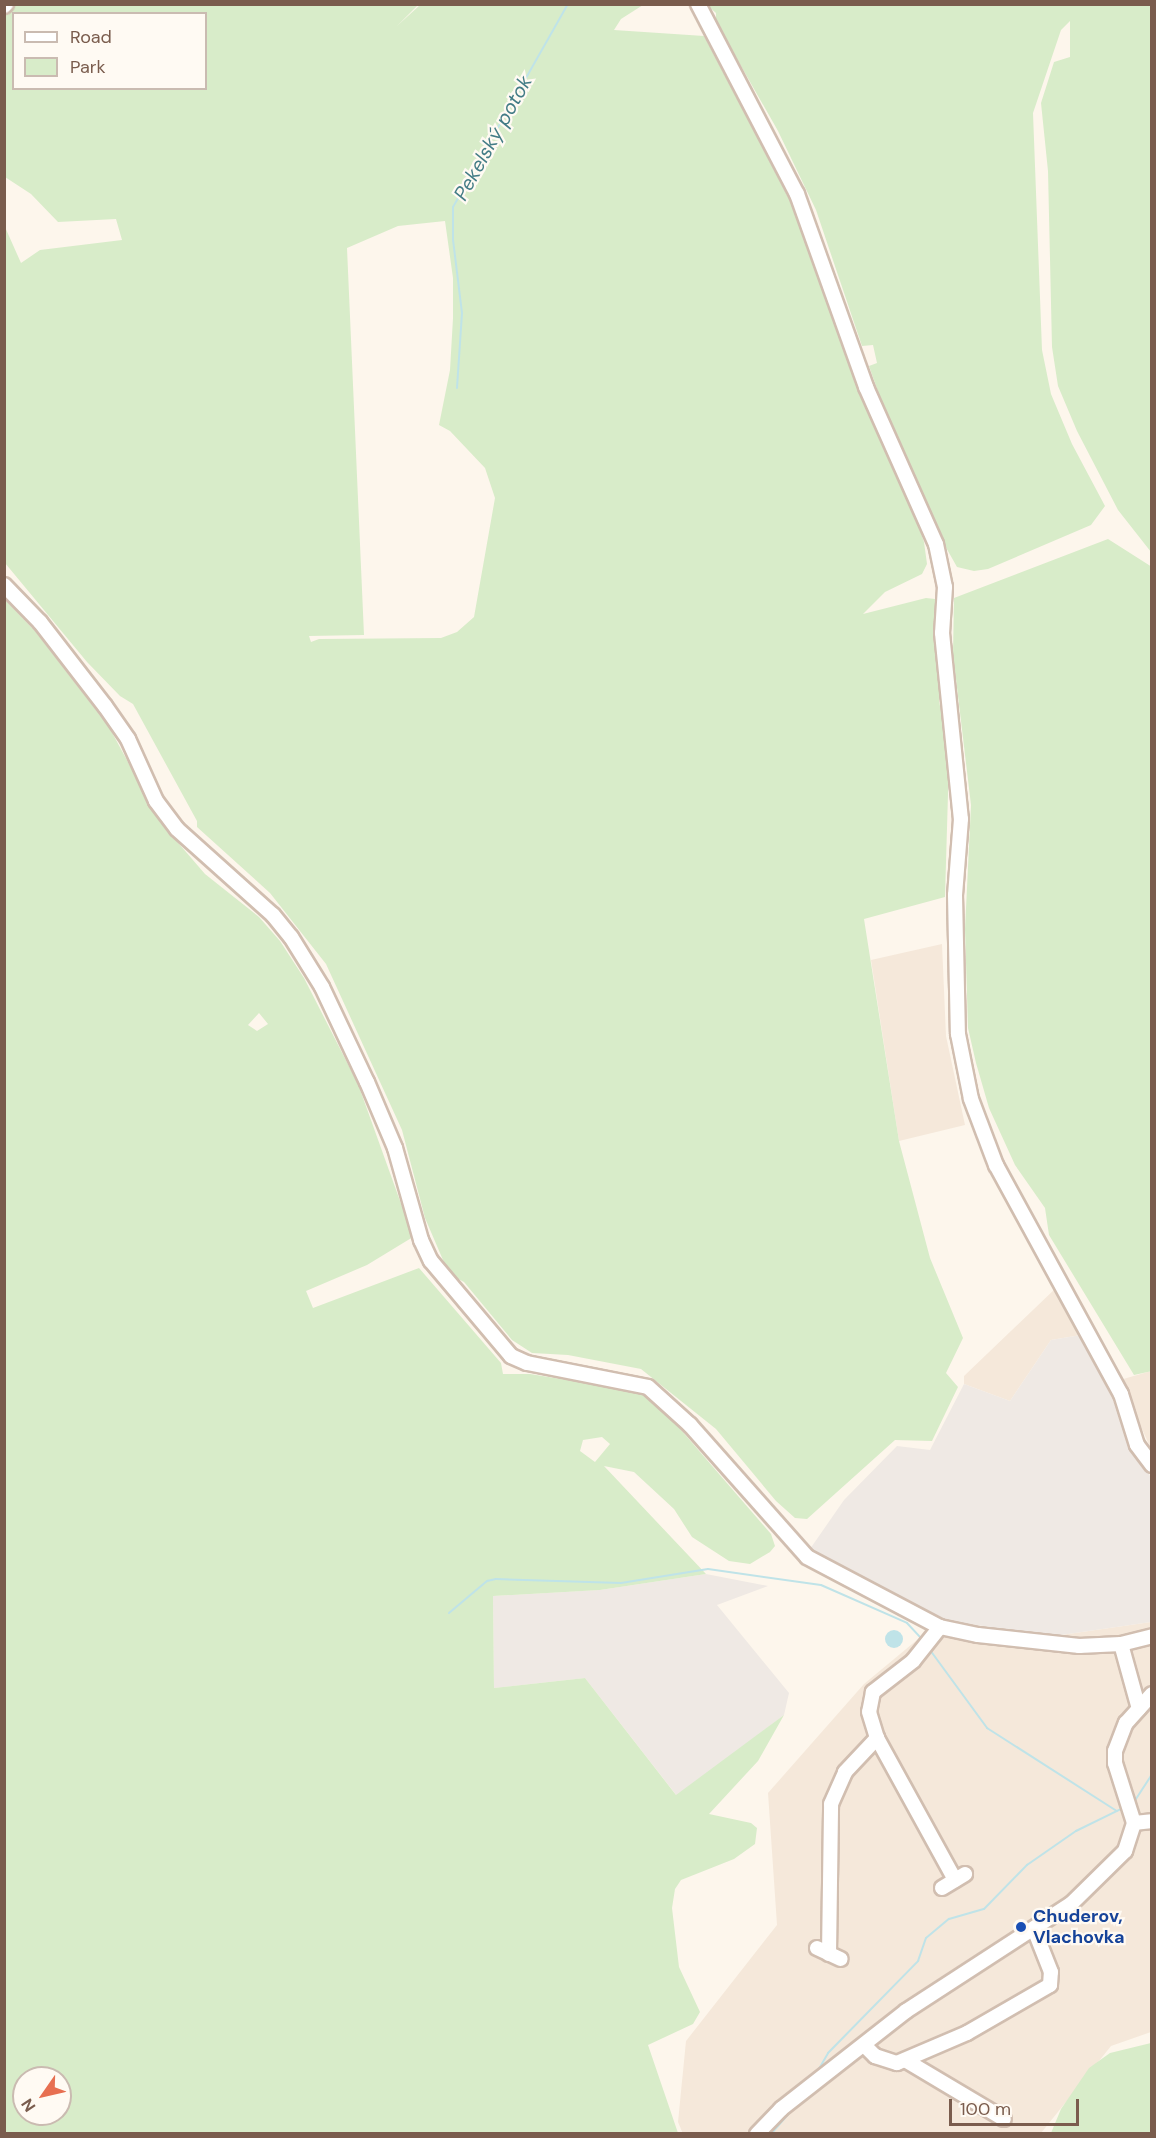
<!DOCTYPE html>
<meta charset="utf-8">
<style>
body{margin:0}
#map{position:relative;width:1156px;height:2138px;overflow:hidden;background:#fdf6ec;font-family:"DM Sans",sans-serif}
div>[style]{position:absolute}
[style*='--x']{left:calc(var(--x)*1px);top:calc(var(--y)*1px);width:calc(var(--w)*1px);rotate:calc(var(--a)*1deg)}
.residential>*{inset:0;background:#f5e8da}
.industrial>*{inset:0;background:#efe9e4}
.green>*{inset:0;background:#d8ecc9}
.water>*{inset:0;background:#bfe3e8}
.round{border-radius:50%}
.stream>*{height:2px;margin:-1px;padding:0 1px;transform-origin:1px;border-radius:1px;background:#bfe3e8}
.roads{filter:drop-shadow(2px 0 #d1beb0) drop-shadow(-2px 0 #d1beb0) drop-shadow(0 2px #d1beb0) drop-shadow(0 -2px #d1beb0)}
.minor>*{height:14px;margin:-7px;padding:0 7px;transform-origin:7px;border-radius:7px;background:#fff}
.dots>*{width:16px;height:16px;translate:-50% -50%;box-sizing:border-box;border:3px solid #fffaf3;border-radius:50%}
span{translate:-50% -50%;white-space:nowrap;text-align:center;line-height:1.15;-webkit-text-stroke:4.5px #fffaf3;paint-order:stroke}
.transit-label{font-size:18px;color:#164399;font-weight:700}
.left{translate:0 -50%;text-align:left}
.water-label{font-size:20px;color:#437c86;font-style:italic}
.frame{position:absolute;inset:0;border:6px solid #7a5c4d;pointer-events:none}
.legend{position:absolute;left:12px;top:12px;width:195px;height:78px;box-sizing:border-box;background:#fffaf3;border:2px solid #cabbb1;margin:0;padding:8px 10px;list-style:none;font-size:18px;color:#7a5c4d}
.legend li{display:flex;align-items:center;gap:12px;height:30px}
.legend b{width:30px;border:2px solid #cabbb1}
.north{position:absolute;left:12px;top:2066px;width:60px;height:60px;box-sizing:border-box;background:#fffaf3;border:2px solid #cabbb1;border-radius:50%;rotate:236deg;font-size:16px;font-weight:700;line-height:24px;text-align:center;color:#7a5c4d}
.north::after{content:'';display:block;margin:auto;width:21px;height:27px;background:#e76f51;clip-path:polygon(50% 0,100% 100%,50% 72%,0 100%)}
.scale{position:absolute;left:949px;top:2099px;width:130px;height:27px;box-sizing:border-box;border:3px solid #7a5c4d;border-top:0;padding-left:8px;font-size:18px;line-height:21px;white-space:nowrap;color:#7a5c4d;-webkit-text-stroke:4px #fffaf3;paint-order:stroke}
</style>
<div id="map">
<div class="residential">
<div style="clip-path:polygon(942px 944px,946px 1036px,965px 1125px,899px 1141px,871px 960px)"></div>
<div style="clip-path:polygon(1057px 1287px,1081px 1335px,1051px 1340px,1010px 1401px,964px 1384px,964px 1376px)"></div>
<div style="clip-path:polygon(1151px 1371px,1151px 1449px,1120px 1380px)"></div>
<div style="clip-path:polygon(941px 1620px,1054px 1636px,1151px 1622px,1151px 2032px,1111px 2046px,1041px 2133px,683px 2134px,678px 2122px,686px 2041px,777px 1925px,768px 1793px,864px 1684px)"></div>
</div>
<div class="industrial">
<div style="clip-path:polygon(1081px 1335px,1151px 1478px,1151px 1622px,1054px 1636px,941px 1620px,810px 1549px,844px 1500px,897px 1446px,930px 1450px,964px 1384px,1010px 1401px,1051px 1340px)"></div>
<div style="clip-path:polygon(706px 1574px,768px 1586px,717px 1605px,789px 1693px,784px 1715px,677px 1796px,585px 1678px,494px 1688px,493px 1596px,600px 1590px)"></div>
</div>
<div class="green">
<div style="clip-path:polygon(evenodd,4px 5px,418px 5px,397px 26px,420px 5px,643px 5px,621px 19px,614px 30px,704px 36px,759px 140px,793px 207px,850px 368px,907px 491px,924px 542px,927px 564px,922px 574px,885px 592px,863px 614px,926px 598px,935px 599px,942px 693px,939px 700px,949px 760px,945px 897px,864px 919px,899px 1141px,930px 1258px,963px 1338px,946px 1373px,958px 1387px,932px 1441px,895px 1440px,807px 1519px,795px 1518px,776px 1501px,716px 1429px,641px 1369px,568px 1355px,532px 1353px,512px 1340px,464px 1282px,449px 1274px,425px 1218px,402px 1130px,326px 964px,270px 893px,197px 827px,197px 821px,133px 704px,120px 696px,87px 662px,5px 563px,5px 227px,21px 263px,40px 250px,122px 240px,116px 219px,58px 222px,31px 194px,5px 177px,4px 5px,14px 14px,206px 14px,206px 88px,14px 88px,14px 14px,4px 5px,445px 221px,453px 278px,453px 318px,450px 370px,439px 425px,450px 431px,485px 468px,495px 498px,474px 617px,457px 632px,441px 638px,319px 639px,311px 642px,309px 636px,364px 635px,347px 248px,398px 226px,445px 221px)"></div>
<div style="clip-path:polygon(707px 5px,1151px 5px,1151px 552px,1118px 510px,1077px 431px,1058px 386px,1052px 347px,1048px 171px,1041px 103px,1054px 62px,1070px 57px,1070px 21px,1061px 30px,1033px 113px,1042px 350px,1051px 394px,1072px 444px,1105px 506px,1091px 525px,988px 569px,974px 571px,957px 567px,935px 528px,882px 403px,869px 366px,877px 363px,873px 345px,862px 346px,816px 210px,778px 131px,716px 22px,716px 13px)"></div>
<div style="clip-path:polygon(1108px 539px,1152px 567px,1152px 1371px,1134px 1375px,1049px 1235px,1045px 1208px,1015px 1165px,989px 1108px,976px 1063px,968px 1028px,965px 929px,971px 805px,953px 654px,954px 598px)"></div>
<div style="clip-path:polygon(evenodd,4px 599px,35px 631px,109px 727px,161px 823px,205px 874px,259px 917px,280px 941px,304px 978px,358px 1084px,413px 1237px,367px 1265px,306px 1291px,313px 1308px,419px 1268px,501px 1363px,503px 1374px,530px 1374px,641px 1392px,656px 1401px,771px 1534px,775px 1546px,770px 1552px,750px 1564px,729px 1561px,692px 1537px,674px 1509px,634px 1472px,604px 1466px,706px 1574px,600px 1590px,493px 1596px,494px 1688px,585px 1678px,676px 1795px,784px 1715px,758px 1761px,709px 1814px,751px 1823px,757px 1828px,755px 1844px,734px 1859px,681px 1880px,675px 1889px,672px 1908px,679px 1967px,700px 2012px,693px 2024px,648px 2045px,678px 2133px,5px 2133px,4px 599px,259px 1013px,268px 1024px,257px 1031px,248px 1025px,259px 1013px,4px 599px,602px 1437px,610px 1444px,595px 1462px,580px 1451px,583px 1440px,602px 1437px,4px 599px,24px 2078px,60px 2078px,60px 2114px,24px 2114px,24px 2078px)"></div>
<div style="clip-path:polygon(1151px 2043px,1151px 2133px,1051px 2133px,1061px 2109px,1089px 2068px,1110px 2053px)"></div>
</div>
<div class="water">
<div class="round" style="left:885px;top:1630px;width:18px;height:18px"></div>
</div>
<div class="stream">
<div style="--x:457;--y:388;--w:75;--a:-86.2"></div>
<div style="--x:462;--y:313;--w:74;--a:-97"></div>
<div style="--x:453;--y:240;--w:33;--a:-90"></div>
<div style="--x:453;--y:207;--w:233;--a:-60.5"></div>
<div style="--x:449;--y:1613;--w:50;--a:-40.1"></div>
<div style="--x:487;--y:1581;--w:9;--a:-13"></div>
<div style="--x:496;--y:1579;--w:125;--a:1.8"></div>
<div style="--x:621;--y:1583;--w:88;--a:-9.1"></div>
<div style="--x:708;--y:1569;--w:114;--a:8.1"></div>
<div style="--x:821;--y:1585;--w:94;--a:23.8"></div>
<div style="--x:907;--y:1623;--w:23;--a:47"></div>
<div style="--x:930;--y:1650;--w:97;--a:53.8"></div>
<div style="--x:987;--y:1728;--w:154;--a:32.6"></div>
<div style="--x:1134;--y:1802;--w:33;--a:-57"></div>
<div style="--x:816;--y:2074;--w:24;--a:-60"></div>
<div style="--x:828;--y:2053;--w:129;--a:-45.6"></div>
<div style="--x:918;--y:1961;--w:24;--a:-71"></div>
<div style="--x:926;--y:1938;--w:30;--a:-40"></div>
<div style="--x:949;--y:1919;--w:36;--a:-16"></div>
<div style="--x:984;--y:1909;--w:62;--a:-45.7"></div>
<div style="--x:1027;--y:1865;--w:60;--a:-34.8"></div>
<div style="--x:1076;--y:1831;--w:52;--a:-26.1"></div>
<div style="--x:771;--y:2134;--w:37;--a:-49"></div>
</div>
<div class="roads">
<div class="minor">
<div style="--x:698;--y:4;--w:214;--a:62.5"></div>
<div style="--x:797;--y:194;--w:205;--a:70.3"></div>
<div style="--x:866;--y:387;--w:172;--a:66"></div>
<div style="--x:936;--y:544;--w:44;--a:78.2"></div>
<div style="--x:945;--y:587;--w:46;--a:93.7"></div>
<div style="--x:942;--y:633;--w:187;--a:84.2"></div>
<div style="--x:961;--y:819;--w:76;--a:94.5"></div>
<div style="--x:955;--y:895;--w:139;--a:88.8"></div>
<div style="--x:958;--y:1034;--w:66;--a:78.7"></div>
<div style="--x:971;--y:1099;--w:71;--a:69.3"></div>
<div style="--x:996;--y:1165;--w:261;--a:61.4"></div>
<div style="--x:1121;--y:1394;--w:53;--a:72.6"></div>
<div style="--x:1137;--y:1445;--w:25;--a:53"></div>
<div style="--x:4;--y:6;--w:3;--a:-45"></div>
<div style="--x:4;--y:585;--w:52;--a:45.8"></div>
<div style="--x:40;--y:622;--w:106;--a:52.3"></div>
<div style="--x:105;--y:706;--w:40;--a:55.1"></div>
<div style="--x:128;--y:739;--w:68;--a:65.7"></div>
<div style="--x:156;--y:801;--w:35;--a:53"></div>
<div style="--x:177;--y:829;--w:129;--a:41.9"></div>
<div style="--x:273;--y:915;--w:28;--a:51"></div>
<div style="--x:291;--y:937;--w:59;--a:58.2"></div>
<div style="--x:322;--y:987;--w:105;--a:64.7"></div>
<div style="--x:367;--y:1082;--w:72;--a:67"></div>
<div style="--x:395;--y:1148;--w:96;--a:74.2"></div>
<div style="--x:421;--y:1240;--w:23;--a:65"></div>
<div style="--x:431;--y:1261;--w:124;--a:49.9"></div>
<div style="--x:511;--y:1356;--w:17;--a:24"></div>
<div style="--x:527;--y:1363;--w:123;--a:11.2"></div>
<div style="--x:648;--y:1387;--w:57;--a:42.1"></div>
<div style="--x:690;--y:1425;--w:176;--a:48.4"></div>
<div style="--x:807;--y:1557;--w:150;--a:27.8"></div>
<div style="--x:940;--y:1627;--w:39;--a:12"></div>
<div style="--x:978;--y:1635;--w:102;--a:6.2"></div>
<div style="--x:1079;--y:1646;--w:42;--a:-2.7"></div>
<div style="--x:1121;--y:1644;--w:32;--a:-14"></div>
<div style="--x:940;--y:1627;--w:43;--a:128.5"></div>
<div style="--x:913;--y:1661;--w:51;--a:142.2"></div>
<div style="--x:873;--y:1692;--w:20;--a:101"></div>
<div style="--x:869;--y:1712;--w:27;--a:73"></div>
<div style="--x:877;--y:1738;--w:162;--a:61.2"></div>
<div style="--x:1121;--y:1644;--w:67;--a:74.5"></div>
<div style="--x:1134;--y:1823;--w:18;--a:-6"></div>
<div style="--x:942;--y:1888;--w:27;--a:-31"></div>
<div style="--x:817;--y:1948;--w:26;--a:25"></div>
<div style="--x:829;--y:1954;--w:150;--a:-89.2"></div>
<div style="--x:831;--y:1804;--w:35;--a:-66"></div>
<div style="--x:845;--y:1772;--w:47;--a:-46.7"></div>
<div style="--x:864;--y:2045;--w:16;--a:45"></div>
<div style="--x:875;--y:2056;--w:23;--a:18"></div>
<div style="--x:897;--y:2063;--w:76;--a:-23.2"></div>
<div style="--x:967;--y:2033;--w:96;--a:-30"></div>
<div style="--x:1050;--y:1985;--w:13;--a:-86"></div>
<div style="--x:1051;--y:1972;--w:46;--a:-111.6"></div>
<div style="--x:905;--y:2060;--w:115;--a:30.8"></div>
<div style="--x:757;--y:2134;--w:35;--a:-46"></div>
<div style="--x:781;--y:2109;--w:159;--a:-38.1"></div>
<div style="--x:906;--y:2011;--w:197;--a:-33"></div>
<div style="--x:1071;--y:1904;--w:76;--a:-44.5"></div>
<div style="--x:1125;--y:1851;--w:29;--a:-72"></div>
<div style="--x:1134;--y:1823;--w:63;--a:-107.6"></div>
<div style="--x:1115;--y:1763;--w:12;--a:-90"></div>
<div style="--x:1115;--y:1751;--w:30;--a:-69"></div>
<div style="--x:1126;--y:1723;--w:39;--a:-48"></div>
</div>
</div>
<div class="dots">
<div style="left:1021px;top:1927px;background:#1a4fb4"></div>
</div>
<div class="transit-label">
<span class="left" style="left:1033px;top:1927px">Chuderov,<br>Vlachovka</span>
</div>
<div class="water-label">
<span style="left:493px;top:138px;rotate:-61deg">Pekelský potok</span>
</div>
<div class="frame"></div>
<ul class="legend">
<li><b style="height:8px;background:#fff"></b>Road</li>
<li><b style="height:16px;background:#d8ecc9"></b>Park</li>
</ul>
<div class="north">N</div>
<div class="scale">100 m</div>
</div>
